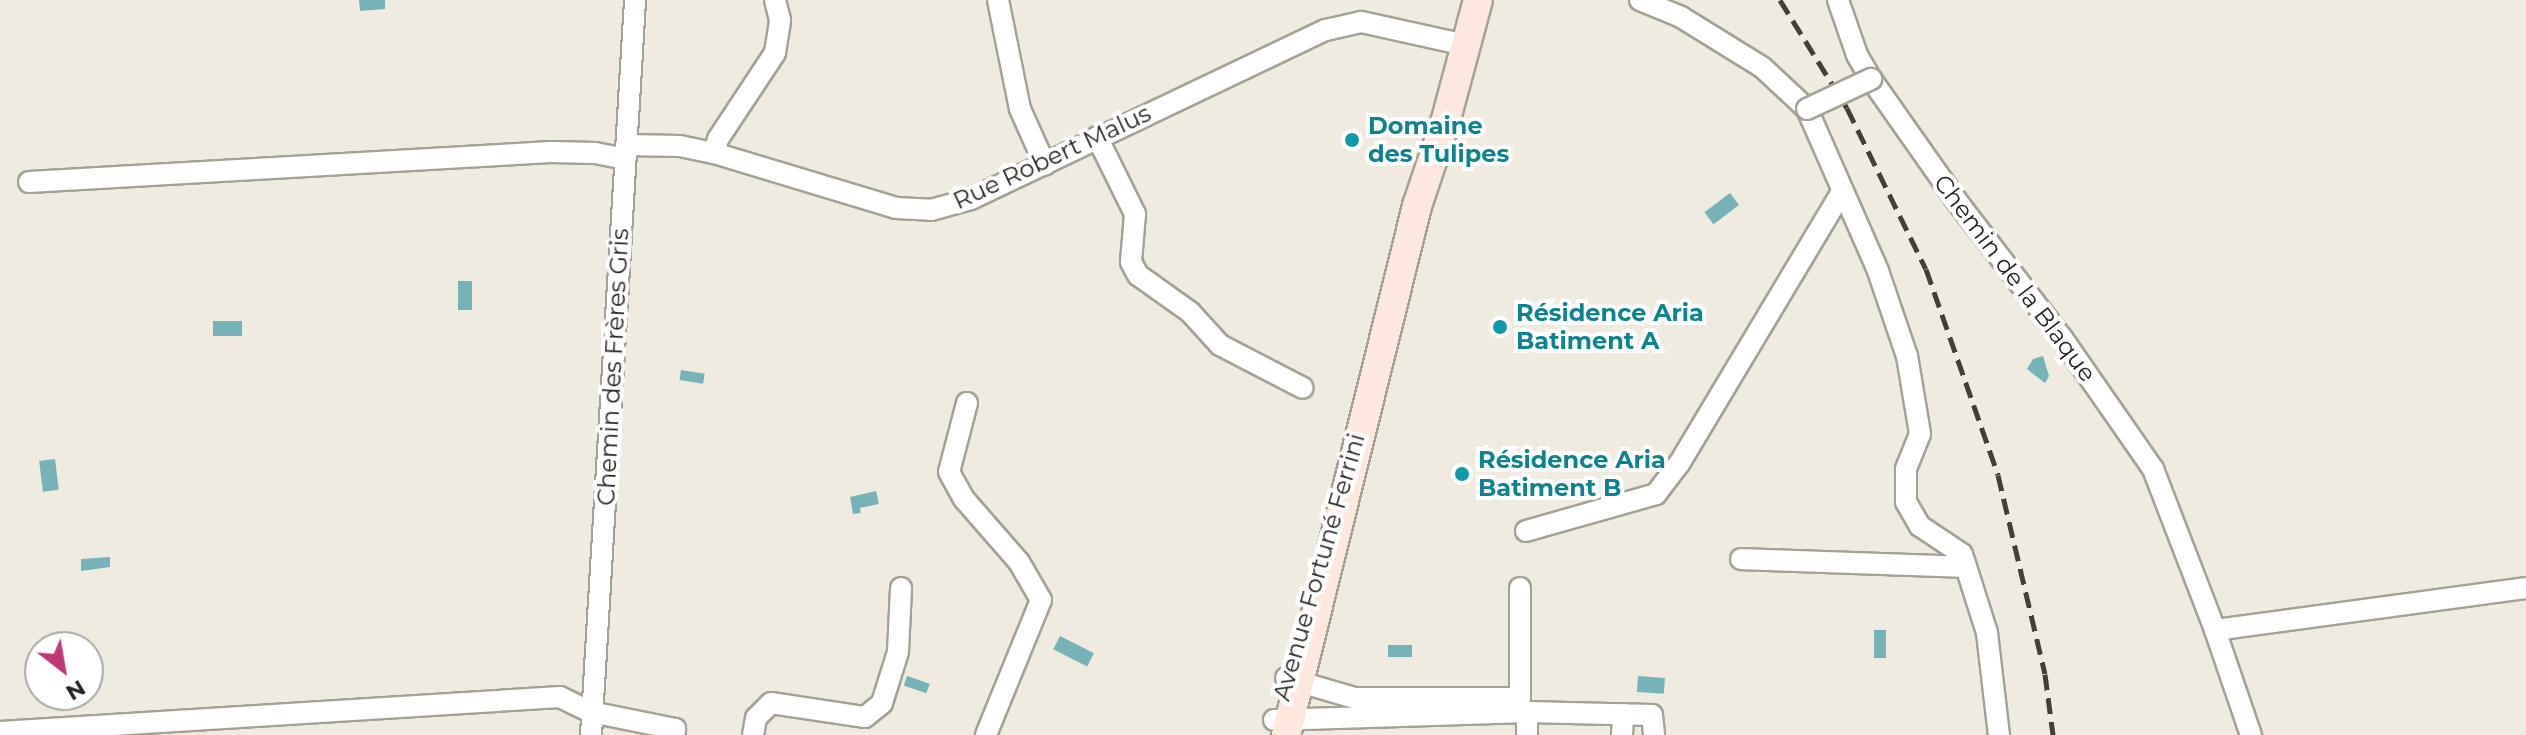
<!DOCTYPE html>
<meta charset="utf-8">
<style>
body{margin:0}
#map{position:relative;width:2526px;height:735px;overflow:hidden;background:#efebe0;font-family:Montserrat,sans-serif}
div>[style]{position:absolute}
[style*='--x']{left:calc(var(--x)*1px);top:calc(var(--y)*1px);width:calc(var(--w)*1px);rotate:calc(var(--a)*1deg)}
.water>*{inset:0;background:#76b3b9;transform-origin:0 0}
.roads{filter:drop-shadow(2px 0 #a4a196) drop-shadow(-2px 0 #a4a196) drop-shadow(0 2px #a4a196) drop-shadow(0 -2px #a4a196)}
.minor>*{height:20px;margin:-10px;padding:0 10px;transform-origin:10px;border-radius:10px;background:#fff}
.secondary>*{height:28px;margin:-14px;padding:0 14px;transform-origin:14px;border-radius:14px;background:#fee8de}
.rail>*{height:5px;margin-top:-2.5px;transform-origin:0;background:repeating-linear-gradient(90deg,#403f3a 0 16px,transparent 0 24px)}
.bridges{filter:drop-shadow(2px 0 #a4a196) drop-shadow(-2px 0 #a4a196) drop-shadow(0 2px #a4a196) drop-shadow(0 -2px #a4a196)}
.minor-bridge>*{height:20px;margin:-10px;padding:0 10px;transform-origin:10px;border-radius:10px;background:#fff}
.dots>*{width:22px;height:22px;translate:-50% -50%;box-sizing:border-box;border:4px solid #fff;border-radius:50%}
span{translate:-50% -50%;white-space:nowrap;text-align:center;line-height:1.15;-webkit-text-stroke:8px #fff;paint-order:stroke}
.culture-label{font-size:24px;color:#0d838f;font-weight:700}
.left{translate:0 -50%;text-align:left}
.street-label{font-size:24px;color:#262521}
.north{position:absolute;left:24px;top:631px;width:80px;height:80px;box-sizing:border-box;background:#fff;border:2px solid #a8a8a6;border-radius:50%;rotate:149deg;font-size:22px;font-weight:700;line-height:32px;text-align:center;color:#262521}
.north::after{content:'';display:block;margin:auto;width:28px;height:36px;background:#be3776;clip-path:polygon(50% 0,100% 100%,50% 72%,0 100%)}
</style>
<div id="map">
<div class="water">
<div style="clip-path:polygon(359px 0,385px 0,385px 9px,360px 11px)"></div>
<div style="left:1730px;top:193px;width:15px;height:32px;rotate:53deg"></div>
<div style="left:458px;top:281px;width:14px;height:29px"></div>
<div style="left:213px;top:321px;width:29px;height:15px"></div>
<div style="clip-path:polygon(2043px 356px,2049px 376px,2045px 383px,2027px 369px,2033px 359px)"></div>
<div style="left:681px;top:370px;width:24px;height:10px;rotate:9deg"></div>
<div style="left:55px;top:459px;width:31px;height:16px;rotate:83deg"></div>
<div style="clip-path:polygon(876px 491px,879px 504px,860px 508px,861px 513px,853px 514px,850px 497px)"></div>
<div style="clip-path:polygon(110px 557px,110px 567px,81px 571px,81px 559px)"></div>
<div style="left:1874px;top:630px;width:12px;height:28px"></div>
<div style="left:1060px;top:636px;width:38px;height:15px;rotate:27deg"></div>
<div style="left:1388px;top:645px;width:24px;height:12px"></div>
<div style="left:907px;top:676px;width:24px;height:10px;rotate:19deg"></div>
<div style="left:1638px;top:676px;width:27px;height:16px;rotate:4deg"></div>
</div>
<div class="roads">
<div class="minor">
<div style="--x:998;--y:0;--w:111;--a:78.6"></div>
<div style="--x:1020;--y:109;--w:61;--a:65.9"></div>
<div style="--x:1640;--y:0;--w:44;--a:22.5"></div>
<div style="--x:1681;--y:17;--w:95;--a:31.7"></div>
<div style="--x:1762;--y:67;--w:62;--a:43"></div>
<div style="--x:1807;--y:109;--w:177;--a:66.3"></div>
<div style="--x:1878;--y:271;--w:90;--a:71.2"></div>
<div style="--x:1907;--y:356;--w:79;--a:80.5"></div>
<div style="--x:1920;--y:434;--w:38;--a:112"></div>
<div style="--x:1906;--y:469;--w:33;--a:90"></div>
<div style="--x:1906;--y:502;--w:28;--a:60"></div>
<div style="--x:1920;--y:526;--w:50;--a:33.7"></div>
<div style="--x:1962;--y:554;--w:83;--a:72.4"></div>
<div style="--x:1987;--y:633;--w:103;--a:83.3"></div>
<div style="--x:1838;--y:0;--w:58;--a:70.9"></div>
<div style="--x:1857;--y:55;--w:28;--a:60"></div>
<div style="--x:1871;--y:79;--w:148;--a:54.9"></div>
<div style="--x:1956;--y:200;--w:174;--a:52.5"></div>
<div style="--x:2062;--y:338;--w:160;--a:55.2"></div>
<div style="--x:2153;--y:469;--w:173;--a:68.9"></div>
<div style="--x:2215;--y:630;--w:111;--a:71.1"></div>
<div style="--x:1097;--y:137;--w:86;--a:63.7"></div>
<div style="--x:1135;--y:214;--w:48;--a:94.8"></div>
<div style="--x:1131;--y:262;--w:15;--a:62"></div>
<div style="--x:1138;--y:275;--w:64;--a:35.4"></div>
<div style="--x:1190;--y:312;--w:45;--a:47.7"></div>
<div style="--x:1220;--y:345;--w:93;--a:27.4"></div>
<div style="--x:626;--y:145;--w:54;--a:1.1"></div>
<div style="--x:680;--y:146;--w:35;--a:12"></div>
<div style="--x:714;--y:153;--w:190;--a:16.8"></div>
<div style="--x:896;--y:208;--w:35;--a:3"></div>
<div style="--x:931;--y:210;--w:41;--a:-15.4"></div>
<div style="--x:971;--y:199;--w:393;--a:-25.5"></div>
<div style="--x:1326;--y:30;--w:36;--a:-13"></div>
<div style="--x:1361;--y:22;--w:107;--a:12.4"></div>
<div style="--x:714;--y:153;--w:15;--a:-74"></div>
<div style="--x:718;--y:139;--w:103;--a:-56.5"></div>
<div style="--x:775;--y:53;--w:33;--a:-81"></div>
<div style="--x:780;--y:20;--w:21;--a:-104"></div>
<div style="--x:29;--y:182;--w:523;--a:-3.29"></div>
<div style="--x:551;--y:152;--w:44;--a:1.3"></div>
<div style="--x:595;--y:153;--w:31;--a:11"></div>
<div style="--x:967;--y:403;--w:71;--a:104.6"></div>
<div style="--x:949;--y:472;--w:31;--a:61"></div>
<div style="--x:964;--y:499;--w:84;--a:48.9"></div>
<div style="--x:1019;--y:562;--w:44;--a:59.9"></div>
<div style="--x:1041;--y:600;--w:146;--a:112.2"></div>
<div style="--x:1526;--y:531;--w:135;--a:-15.9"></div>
<div style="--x:1656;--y:494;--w:38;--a:-53"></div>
<div style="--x:1679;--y:464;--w:316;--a:-59.1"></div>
<div style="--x:1741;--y:559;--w:225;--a:2"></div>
<div style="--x:2215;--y:630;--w:314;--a:-7.7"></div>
<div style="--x:1286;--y:678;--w:72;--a:16.2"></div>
<div style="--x:1355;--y:698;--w:165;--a:0"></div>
<div style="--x:1520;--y:698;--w:110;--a:-90"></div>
<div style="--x:1274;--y:720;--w:253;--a:-1.8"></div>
<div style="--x:1527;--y:712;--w:125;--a:1.4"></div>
<div style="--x:1652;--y:715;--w:20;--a:84"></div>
<div style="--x:0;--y:732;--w:561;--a:-3.58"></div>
<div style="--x:560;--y:697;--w:34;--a:26"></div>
<div style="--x:591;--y:712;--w:86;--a:11.4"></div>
<div style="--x:675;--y:729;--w:6;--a:99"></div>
<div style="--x:591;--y:735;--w:736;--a:-86.57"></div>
<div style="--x:753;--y:735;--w:17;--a:-80"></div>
<div style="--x:756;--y:718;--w:21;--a:-45"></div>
<div style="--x:771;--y:703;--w:95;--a:8.5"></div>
<div style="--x:865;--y:717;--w:22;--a:-39"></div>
<div style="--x:882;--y:703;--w:53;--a:-72.6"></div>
<div style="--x:898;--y:652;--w:64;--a:-87.3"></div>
<div style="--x:1527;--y:735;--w:23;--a:-90"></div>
<div style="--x:1622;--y:735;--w:21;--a:-87"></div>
</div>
<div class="secondary">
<div style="--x:1286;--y:735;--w:545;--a:-76.09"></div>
<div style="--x:1417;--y:206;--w:88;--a:-71.4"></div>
<div style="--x:1445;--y:123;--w:127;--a:-75"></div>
</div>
</div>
<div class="rail">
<div style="--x:1780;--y:0;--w:127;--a:58.2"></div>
<div style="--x:1847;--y:108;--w:179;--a:63.9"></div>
<div style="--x:1926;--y:269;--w:218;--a:70.7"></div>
<div style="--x:1998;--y:475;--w:204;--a:76.7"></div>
<div style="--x:2045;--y:674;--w:62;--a:82.5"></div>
</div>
<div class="bridges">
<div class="minor-bridge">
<div style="--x:1807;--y:109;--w:71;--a:-25.1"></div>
</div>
</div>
<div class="dots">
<div style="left:1352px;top:140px;background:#0f9aa8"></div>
<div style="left:1500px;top:327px;background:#0f9aa8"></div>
<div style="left:1462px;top:474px;background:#0f9aa8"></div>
</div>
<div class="culture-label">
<span class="left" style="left:1368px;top:140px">Domaine<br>des Tulipes</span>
<span class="left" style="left:1516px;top:327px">Résidence Aria<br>Batiment A</span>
<span class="left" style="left:1478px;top:474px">Résidence Aria<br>Batiment B</span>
</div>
<div class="street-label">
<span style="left:1052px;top:157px;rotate:-25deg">Rue Robert Malus</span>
<span style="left:2015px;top:278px;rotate:53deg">Chemin de la Blaque</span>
<span style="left:613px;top:367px;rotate:-87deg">Chemin des Frères Gris</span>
<span style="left:1319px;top:567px;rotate:-74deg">Avenue Fortuné Ferrini</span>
</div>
<div class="north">N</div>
</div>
